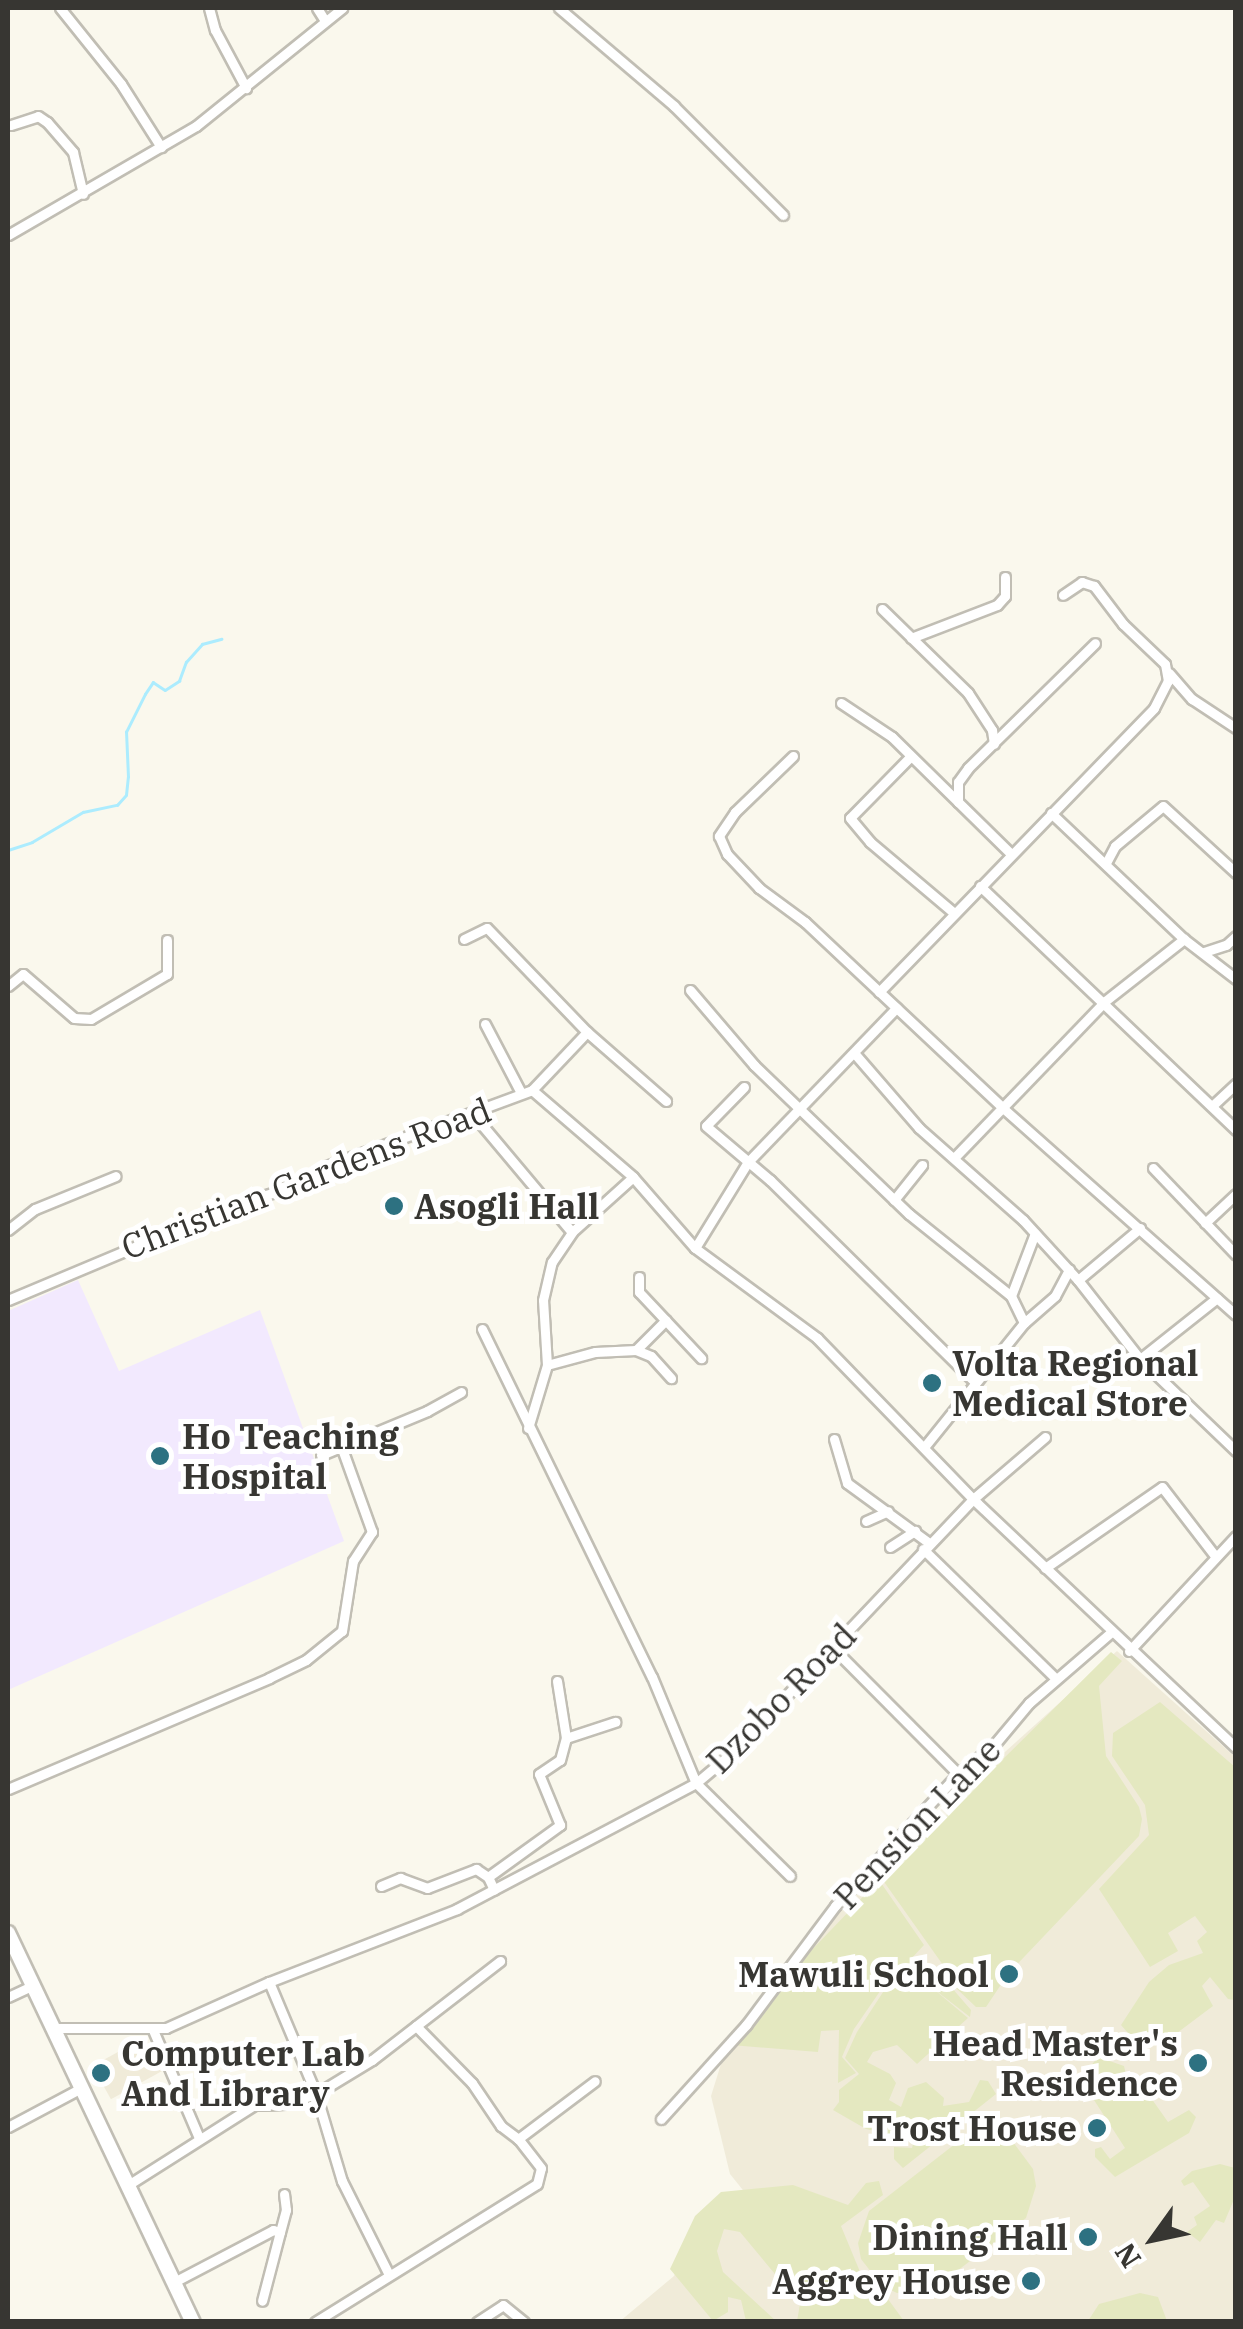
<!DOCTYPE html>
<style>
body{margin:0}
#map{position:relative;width:1243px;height:2329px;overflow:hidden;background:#faf8ed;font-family:"IBM Plex Serif",serif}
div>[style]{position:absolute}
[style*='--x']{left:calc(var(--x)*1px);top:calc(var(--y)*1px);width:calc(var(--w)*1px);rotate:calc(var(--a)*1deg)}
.built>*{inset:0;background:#f0ebd9;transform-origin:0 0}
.medical>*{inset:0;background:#f2e9fe}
.green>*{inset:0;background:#e4e8c0}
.stream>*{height:2.5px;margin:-1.25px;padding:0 1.25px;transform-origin:1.25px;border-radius:1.25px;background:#acecfe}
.roads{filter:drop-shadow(2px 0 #c1beb4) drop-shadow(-2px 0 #c1beb4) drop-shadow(0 2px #c1beb4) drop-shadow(0 -2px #c1beb4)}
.street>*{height:9px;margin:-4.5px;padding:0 4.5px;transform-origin:4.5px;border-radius:4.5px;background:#fff}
.primary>*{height:14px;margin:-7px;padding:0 7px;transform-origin:7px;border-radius:7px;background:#fff}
.dots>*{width:28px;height:28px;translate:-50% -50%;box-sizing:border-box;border:5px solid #fff;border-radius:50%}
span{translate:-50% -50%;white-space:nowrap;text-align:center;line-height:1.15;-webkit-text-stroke:10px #fff;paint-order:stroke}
.street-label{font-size:35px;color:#373632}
.poi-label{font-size:35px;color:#373632;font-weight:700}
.left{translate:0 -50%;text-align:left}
.right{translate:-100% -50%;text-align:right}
.frame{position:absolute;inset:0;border:10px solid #373632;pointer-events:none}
.north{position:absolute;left:1103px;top:2189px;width:100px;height:100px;-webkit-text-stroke:8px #fff;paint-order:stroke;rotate:237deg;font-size:28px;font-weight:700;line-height:40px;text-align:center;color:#373632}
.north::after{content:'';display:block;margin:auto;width:35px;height:45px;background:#373632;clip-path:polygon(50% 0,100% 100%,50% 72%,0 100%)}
</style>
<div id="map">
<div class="built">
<div style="clip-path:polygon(1117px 1651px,1235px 1757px,1235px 2321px,848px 2321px,730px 2174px,711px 2096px,731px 2032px,833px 1916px,946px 1805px)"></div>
<div style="left:145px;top:2037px;width:38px;height:60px;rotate:61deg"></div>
<div style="clip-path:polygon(739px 2225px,814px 2322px,619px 2322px,674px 2276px,691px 2237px,709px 2227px)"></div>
</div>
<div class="medical">
<div style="clip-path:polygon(78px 1280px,119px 1371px,260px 1310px,344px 1541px,8px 1690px,8px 1311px)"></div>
</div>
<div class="green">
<div style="clip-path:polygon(1111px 1652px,1122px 1661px,1099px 1686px,1106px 1756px,1139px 1807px,1142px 1819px,1139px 1836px,1008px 1974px,986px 2007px,976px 2007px,938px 1971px,943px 1965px,882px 1879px)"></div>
<div style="clip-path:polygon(1160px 1702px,1235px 1767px,1235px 2000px,1228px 1999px,1210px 1977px,1202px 1986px,1213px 2006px,1165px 2042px,1142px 2049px,1121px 2025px,1149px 1982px,1169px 1965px,1203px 1953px,1197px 1941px,1207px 1932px,1195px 1916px,1168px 1933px,1178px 1951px,1150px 1967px,1099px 1889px,1149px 1835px,1145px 1805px,1112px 1756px,1113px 1733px)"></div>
<div style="clip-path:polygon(879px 1880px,924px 1945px,911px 1959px,928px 1978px,936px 1973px,945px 1980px,971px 2010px,970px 2017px,930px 1986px,968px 2018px,917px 2064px,897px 2045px,873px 2052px,867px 2062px,890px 2074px,896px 2083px,889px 2100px,901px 2107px,908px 2088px,926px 2082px,944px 2098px,943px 2106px,969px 2102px,980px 2080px,988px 2081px,996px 2094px,903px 2168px,894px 2159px,894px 2147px,912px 2148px,914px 2140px,866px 2129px,833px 2110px,839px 2102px,839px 2090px,859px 2074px,845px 2058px,857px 2032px,887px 1986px,902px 1985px,885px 1984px,854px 2029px,842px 2057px,856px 2073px,838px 2083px,839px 2030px,821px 2031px,818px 2052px,731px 2045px,733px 2032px)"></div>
<div style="clip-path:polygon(1098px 2057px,1124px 2066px,1127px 2079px,1137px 2078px,1168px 2122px,1189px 2110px,1196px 2117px,1189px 2133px,1115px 2177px,1095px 2157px,1095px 2149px,1101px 2147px,1110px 2159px,1125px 2148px,1094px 2100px,1077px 2083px)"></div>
<div style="clip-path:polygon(981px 2134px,1013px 2142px,1033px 2169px,1036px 2186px,1026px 2218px,931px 2291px,897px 2293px,882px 2286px,861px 2259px,858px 2243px,869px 2211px,964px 2137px)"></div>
<div style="clip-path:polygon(1220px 2164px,1235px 2168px,1235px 2197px,1224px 2223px,1216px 2220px,1200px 2242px,1187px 2232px,1197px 2225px,1194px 2217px,1210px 2206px,1193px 2182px,1184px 2186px,1181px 2181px,1192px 2171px)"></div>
<div style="clip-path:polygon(879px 2181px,883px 2195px,841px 2226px,863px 2279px,885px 2295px,904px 2321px,797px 2321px,800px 2304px,740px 2232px,724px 2229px,717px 2251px,723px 2272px,776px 2321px,746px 2321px,741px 2300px,728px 2297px,728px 2312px,713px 2321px,670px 2269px,695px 2216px,721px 2192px,793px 2185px,848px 2205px,866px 2183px)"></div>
<div style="clip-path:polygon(1140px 2293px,1158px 2297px,1167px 2321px,1088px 2321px,1099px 2304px)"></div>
</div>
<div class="stream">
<div style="--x:8;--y:850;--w:25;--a:-18"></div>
<div style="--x:32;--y:842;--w:59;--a:-30.5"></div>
<div style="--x:83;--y:812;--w:35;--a:-12"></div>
<div style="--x:117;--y:805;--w:13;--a:-48"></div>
<div style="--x:126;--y:795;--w:18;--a:-84"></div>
<div style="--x:128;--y:777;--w:45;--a:-92.5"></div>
<div style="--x:126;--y:732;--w:42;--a:-63.4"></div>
<div style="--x:145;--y:694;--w:14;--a:-56"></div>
<div style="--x:153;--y:682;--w:14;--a:34"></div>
<div style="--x:165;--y:690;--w:17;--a:-33"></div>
<div style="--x:179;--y:681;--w:20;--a:-70"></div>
<div style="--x:186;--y:662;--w:24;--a:-48"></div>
<div style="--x:202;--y:644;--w:20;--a:-15"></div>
</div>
<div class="roads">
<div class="street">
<div style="--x:60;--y:8;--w:97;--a:51.2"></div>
<div style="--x:121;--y:84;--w:75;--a:57.6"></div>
<div style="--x:209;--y:8;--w:23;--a:75"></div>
<div style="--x:215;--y:30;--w:66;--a:61.9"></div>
<div style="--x:317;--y:8;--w:15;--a:58"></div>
<div style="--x:559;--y:8;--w:151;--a:40.4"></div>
<div style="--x:674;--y:106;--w:154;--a:45"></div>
<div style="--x:11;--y:125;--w:28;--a:-18"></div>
<div style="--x:38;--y:116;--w:11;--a:34"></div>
<div style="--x:47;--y:122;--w:40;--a:49"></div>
<div style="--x:73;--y:152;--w:43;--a:76.6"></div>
<div style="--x:8;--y:235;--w:217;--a:-30.1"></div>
<div style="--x:196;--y:126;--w:188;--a:-38.9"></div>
<div style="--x:882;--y:609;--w:120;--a:44.3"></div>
<div style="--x:968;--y:693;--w:44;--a:57"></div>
<div style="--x:992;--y:730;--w:14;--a:82"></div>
<div style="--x:911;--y:638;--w:92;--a:-21"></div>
<div style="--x:997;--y:605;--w:12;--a:-48"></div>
<div style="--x:1005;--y:596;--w:19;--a:-90"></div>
<div style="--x:1169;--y:673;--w:35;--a:49"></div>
<div style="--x:1192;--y:699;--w:53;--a:33.4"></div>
<div style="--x:841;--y:703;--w:61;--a:33.7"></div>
<div style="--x:892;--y:737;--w:167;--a:44.5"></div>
<div style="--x:793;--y:756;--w:81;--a:136"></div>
<div style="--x:735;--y:812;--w:29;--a:124"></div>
<div style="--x:719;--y:836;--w:20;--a:66"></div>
<div style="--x:727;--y:854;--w:47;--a:46.7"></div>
<div style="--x:759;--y:888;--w:57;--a:36.5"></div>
<div style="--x:805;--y:922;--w:273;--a:43.2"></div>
<div style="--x:1004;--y:1109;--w:310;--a:41.6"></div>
<div style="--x:909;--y:758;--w:84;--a:134.5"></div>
<div style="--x:850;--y:818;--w:31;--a:50"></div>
<div style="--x:870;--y:842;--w:110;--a:40.2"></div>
<div style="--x:958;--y:802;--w:20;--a:-90"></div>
<div style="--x:958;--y:782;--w:17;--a:-54"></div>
<div style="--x:968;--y:768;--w:178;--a:-44.5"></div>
<div style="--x:1051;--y:813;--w:183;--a:43.5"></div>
<div style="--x:1184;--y:939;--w:66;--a:37.6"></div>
<div style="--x:1106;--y:863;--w:19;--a:-62"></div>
<div style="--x:1115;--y:846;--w:62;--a:-39.8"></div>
<div style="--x:1163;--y:806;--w:99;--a:42.5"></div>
<div style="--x:980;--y:886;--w:354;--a:43.6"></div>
<div style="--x:464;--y:939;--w:25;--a:-26"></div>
<div style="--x:487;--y:928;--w:144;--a:46.1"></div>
<div style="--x:587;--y:1032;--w:105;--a:41.1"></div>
<div style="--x:1204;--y:952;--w:23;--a:-18"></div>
<div style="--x:1226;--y:945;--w:13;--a:-42"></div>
<div style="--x:8;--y:986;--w:19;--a:-39"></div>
<div style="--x:23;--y:974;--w:67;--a:40.8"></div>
<div style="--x:74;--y:1018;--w:17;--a:3"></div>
<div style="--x:91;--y:1019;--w:88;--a:-30.6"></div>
<div style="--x:167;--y:974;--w:34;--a:-90"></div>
<div style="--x:690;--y:990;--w:99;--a:49.5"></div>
<div style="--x:754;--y:1065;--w:215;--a:43.9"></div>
<div style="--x:909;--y:1214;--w:131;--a:38.8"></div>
<div style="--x:1011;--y:1296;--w:30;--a:64"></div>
<div style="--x:879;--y:992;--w:395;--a:-45.9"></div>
<div style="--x:1154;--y:708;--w:30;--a:-63"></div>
<div style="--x:1168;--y:681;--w:17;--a:-100"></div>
<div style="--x:1165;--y:664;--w:58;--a:-136.4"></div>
<div style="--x:1123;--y:624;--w:48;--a:-127.3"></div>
<div style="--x:1094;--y:586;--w:13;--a:-162"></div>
<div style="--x:1082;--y:582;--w:23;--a:146"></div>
<div style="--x:485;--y:1024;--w:78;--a:62.4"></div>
<div style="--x:855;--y:1054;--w:98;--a:49.1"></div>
<div style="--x:919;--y:1128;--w:139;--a:41.5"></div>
<div style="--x:1023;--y:1220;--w:81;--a:47.5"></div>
<div style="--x:1078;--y:1280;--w:100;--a:51.9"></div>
<div style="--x:1140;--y:1359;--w:133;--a:43.8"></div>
<div style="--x:744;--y:1087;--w:54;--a:134.3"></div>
<div style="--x:706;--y:1126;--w:84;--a:40.2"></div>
<div style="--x:770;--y:1180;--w:286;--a:44.6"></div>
<div style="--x:532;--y:1090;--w:133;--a:40.7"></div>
<div style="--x:633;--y:1177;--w:94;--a:48.9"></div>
<div style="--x:695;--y:1248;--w:152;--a:36.4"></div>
<div style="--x:817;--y:1338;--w:224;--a:45.9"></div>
<div style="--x:973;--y:1499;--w:95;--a:-40.7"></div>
<div style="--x:1212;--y:1106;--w:33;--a:-43"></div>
<div style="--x:472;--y:1113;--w:155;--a:50"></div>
<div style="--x:956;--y:1156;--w:214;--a:-46.1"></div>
<div style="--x:1104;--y:1002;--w:102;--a:-38.2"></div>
<div style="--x:1153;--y:1168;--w:120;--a:46.3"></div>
<div style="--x:894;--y:1200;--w:45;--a:-51.3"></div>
<div style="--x:1205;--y:1223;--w:42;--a:-43.1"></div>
<div style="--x:8;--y:1230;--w:34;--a:-38"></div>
<div style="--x:35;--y:1209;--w:87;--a:-22.2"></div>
<div style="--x:695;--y:1248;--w:101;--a:-58.4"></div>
<div style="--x:748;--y:1162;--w:214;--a:-46.1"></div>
<div style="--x:639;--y:1277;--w:15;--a:90"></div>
<div style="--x:639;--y:1292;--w:91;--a:46.8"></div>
<div style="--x:1078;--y:1280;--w:81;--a:-40"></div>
<div style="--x:1011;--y:1296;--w:67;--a:-69.1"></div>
<div style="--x:8;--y:1300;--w:247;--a:-22.8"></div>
<div style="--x:236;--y:1204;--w:48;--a:-16.9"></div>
<div style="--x:282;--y:1190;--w:48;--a:-28.7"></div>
<div style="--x:324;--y:1167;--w:222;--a:-20.3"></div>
<div style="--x:532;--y:1090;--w:80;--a:-46.5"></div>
<div style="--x:482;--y:1329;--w:387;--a:64"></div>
<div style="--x:652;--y:1677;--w:115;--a:67.5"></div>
<div style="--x:696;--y:1783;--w:132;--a:44.7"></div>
<div style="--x:636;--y:1350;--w:42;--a:-45"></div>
<div style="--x:1140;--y:1359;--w:98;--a:-38.4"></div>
<div style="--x:547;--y:1365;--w:50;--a:-15.2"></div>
<div style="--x:595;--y:1352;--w:41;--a:-2.8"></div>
<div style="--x:636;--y:1350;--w:16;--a:22"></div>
<div style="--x:651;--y:1356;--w:30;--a:48"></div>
<div style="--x:528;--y:1428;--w:66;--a:-73.2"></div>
<div style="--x:547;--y:1365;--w:65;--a:-93.5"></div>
<div style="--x:543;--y:1300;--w:39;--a:-77"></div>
<div style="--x:552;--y:1262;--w:36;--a:-56"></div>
<div style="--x:572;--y:1232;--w:82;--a:-42"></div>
<div style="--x:834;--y:1439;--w:46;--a:73.5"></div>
<div style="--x:847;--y:1483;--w:102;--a:36.2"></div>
<div style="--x:925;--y:1446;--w:158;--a:-51.2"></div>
<div style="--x:1024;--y:1323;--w:41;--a:-41.1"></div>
<div style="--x:1055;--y:1296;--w:30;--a:-62"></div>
<div style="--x:321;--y:1455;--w:115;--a:-22.5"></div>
<div style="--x:427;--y:1411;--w:39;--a:-29"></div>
<div style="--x:866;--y:1521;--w:24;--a:-24"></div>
<div style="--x:890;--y:1547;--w:30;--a:-33"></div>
<div style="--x:923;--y:1549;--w:185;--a:44.3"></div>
<div style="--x:1045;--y:1568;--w:142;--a:-34.7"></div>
<div style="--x:1162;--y:1487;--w:88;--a:52.4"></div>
<div style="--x:833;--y:1648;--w:177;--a:45.2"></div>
<div style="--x:1129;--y:1651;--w:157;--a:-47.1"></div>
<div style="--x:557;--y:1681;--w:58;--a:81"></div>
<div style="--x:8;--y:1789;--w:284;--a:-23"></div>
<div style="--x:269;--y:1678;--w:41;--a:-25.9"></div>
<div style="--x:306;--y:1660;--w:46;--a:-38.9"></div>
<div style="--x:342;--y:1631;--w:71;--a:-81.1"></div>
<div style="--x:353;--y:1561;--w:35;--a:-57"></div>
<div style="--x:372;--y:1532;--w:91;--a:-109.8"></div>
<div style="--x:488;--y:1877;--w:89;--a:-35.8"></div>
<div style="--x:560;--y:1825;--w:55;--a:-112.4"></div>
<div style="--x:539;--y:1774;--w:25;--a:-34"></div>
<div style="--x:560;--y:1760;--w:23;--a:-75"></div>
<div style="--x:566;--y:1738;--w:52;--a:-18.1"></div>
<div style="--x:381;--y:1886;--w:21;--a:-23"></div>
<div style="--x:400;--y:1878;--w:29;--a:20"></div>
<div style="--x:427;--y:1888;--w:53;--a:-21.2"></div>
<div style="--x:476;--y:1869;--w:14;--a:34"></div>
<div style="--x:488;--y:1877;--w:14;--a:65"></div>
<div style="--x:269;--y:1982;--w:121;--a:67.2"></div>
<div style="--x:316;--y:2094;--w:91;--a:73.4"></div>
<div style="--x:342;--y:2181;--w:103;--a:63.4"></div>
<div style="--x:8;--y:1997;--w:26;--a:-25"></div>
<div style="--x:416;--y:2026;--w:80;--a:45.5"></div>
<div style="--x:472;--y:2083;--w:52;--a:56"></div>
<div style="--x:501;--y:2126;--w:21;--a:37"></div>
<div style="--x:53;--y:2028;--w:113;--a:0"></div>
<div style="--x:166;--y:2028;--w:113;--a:-24.1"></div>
<div style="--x:269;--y:1982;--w:202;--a:-21.2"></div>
<div style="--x:457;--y:1909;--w:270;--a:-27.8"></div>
<div style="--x:696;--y:1783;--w:48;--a:-40"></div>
<div style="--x:733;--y:1752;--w:349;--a:-46.5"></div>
<div style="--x:973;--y:1499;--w:362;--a:43.4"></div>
<div style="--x:153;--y:2030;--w:117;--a:66.9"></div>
<div style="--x:661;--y:2119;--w:127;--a:-47.9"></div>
<div style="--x:746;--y:2025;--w:149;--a:-53.2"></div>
<div style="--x:835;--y:1906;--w:74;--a:-47.2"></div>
<div style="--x:885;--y:1852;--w:107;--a:-46.9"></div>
<div style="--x:958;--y:1774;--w:45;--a:-38.7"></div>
<div style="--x:993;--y:1746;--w:56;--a:-50.1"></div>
<div style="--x:1029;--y:1703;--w:107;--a:-40.8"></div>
<div style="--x:8;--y:2127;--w:83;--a:-28.1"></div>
<div style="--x:128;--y:2185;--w:149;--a:-32.4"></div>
<div style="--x:254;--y:2105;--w:31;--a:-2"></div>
<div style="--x:285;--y:2104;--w:33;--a:-18"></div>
<div style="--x:316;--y:2094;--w:66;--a:-31.3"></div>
<div style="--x:372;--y:2060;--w:162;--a:-37.7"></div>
<div style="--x:280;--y:2232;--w:23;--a:-75"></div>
<div style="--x:286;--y:2210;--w:16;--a:-97"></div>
<div style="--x:174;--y:2282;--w:112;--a:-27.7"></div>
<div style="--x:273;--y:2230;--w:7;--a:16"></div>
<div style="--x:280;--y:2232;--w:71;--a:104.6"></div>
<div style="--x:315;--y:2322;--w:261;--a:-31.9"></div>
<div style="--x:537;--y:2184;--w:16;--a:-76"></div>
<div style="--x:541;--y:2168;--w:37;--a:-128"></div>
<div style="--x:518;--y:2139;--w:96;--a:-37"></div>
<div style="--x:477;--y:2322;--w:31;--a:-33"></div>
<div style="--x:503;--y:2305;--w:27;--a:39"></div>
</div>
<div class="primary">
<div style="--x:8;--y:1933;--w:431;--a:64.6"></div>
</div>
</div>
<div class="dots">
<div style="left:394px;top:1206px;background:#2d7181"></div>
<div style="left:932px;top:1383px;background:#2d7181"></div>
<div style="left:160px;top:1456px;background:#2d7181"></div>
<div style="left:1009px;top:1974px;background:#2d7181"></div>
<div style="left:1198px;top:2063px;background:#2d7181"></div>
<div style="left:101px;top:2073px;background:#2d7181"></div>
<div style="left:1097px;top:2128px;background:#2d7181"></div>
<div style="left:1088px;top:2237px;background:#2d7181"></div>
<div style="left:1031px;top:2281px;background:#2d7181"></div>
</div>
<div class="street-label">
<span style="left:306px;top:1178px;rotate:-21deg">Christian Gardens Road</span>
<span style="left:781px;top:1698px;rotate:-45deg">Dzobo Road</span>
<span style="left:917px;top:1823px;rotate:-46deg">Pension Lane</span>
</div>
<div class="poi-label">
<span class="left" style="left:414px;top:1206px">Asogli Hall</span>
<span class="left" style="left:952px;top:1383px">Volta Regional<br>Medical Store</span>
<span class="left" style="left:182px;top:1456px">Ho Teaching<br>Hospital</span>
<span class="right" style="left:989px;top:1974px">Mawuli School</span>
<span class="right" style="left:1178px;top:2063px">Head Master's<br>Residence</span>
<span class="left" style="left:121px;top:2073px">Computer Lab<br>And Library</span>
<span class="right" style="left:1077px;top:2128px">Trost House</span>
<span class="right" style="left:1068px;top:2237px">Dining Hall</span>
<span class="right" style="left:1011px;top:2281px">Aggrey House</span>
</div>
<div class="frame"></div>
<div class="north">N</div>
</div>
